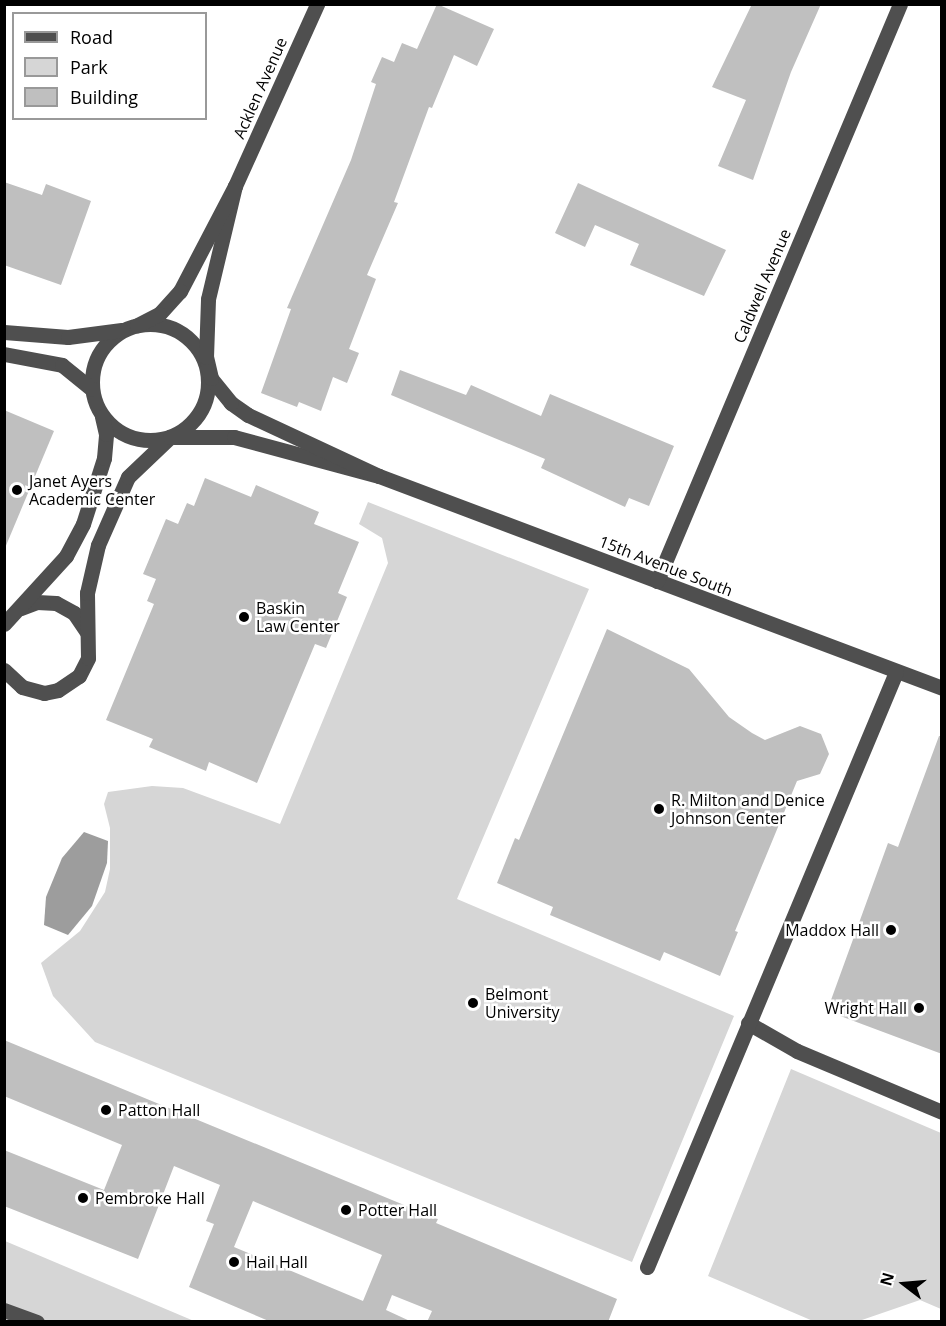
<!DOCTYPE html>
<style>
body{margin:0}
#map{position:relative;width:946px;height:1326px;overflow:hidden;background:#fff;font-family:"Open Sans",sans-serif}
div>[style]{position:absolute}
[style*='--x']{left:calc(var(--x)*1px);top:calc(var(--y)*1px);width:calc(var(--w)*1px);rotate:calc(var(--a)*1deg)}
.green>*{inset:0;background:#d6d6d6}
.water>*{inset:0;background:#9d9d9d}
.building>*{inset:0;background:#bfbfbf}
.minor>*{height:15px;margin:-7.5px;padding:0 7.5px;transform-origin:7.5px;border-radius:7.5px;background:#4f4f4f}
.minor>.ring{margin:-7.5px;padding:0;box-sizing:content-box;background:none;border:15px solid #4f4f4f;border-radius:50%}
.dots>*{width:16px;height:16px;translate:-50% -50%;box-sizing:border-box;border:3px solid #fff;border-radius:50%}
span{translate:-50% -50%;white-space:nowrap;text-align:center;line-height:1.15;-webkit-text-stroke:5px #fff;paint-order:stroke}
.street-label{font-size:16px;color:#000}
.poi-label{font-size:16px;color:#000}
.left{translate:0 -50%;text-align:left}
.right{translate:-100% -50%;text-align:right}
.frame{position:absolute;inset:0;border:6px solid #000;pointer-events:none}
.legend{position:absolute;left:12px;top:12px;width:195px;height:108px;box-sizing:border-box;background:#fff;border:2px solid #999;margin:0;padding:8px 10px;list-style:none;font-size:18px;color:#000}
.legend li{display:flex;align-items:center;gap:12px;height:30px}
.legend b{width:30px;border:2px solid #999}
.north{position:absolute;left:874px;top:1254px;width:60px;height:60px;-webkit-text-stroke:4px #fff;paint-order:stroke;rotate:286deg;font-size:16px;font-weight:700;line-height:24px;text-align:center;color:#000}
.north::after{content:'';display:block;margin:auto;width:21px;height:27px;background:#000;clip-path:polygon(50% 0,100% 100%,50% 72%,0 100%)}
</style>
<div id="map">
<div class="green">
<div style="clip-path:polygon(368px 502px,589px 589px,457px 899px,734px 1016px,632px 1262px,95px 1042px,53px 996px,41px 963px,80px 931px,105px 892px,110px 869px,110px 828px,104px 804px,108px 792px,152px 786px,183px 788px,280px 824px,388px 563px,382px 538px,359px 524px)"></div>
<div style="clip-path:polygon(791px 1069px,941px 1133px,941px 1309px,920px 1300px,859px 1321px,813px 1321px,708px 1276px)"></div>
<div style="clip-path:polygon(5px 1241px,194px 1321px,5px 1321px)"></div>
</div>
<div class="water">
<div style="clip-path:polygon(84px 832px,108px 841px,107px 863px,92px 906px,68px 935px,44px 925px,46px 897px,62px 858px)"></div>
</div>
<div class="building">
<div style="clip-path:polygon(437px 4px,494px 29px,477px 66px,454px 55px,432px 108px,429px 107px,394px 202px,398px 203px,367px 275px,376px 279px,349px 349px,359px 353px,347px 383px,333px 377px,321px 411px,299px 402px,297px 407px,261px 393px,291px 309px,287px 308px,351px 160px,376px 84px,371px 82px,382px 57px,394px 62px,402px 43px,417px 49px)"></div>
<div style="clip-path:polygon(752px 4px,821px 4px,791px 72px,753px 180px,718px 166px,746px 100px,712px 87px)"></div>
<div style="clip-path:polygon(4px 182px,42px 195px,46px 184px,91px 201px,61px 285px,4px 265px)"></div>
<div style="clip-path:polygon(578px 183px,726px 250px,704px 296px,630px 265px,639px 244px,595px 225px,585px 247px,555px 233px)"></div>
<div style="clip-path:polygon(400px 370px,466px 395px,471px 385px,541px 416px,550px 394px,674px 446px,649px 506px,629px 498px,625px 507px,541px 468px,545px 459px,391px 395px)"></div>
<div style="clip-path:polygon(4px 410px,54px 431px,5px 548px,4px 548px)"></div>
<div style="clip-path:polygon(205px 478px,251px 497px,256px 485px,319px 512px,314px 524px,359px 542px,338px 593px,347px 597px,326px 648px,315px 644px,257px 783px,209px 762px,206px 771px,149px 747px,153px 739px,106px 720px,154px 604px,147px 601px,156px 579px,143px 574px,166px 519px,178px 524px,187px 503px,194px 506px)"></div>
<div style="clip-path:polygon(607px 629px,689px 669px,729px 717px,752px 733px,765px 740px,800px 726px,821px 734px,829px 754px,820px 774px,797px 781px,735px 931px,738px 932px,720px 976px,664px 952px,660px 961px,550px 915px,553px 907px,497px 883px,515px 838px,519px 840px)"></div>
<div style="clip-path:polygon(939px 736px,942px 736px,942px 1054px,827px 1011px,888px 843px,898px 847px)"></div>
<div style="clip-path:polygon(evenodd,4px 1040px,438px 1219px,436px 1223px,617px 1299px,608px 1322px,427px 1322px,432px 1311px,392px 1295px,386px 1310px,412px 1322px,271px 1322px,189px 1287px,214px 1224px,206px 1221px,220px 1185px,174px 1166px,138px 1259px,4px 1206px,4px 1150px,104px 1190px,122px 1145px,4px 1096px,4px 1040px,253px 1201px,382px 1255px,363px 1301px,234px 1247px,253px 1201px)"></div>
</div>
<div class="minor">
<div style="--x:235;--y:186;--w:200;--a:-65.7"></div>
<div class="ring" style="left:92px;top:324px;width:101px;height:101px"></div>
<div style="--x:4;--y:332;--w:64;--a:4.5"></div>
<div style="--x:68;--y:337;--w:54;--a:-7.4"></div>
<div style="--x:4;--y:354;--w:59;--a:10.7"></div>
<div style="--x:62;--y:365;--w:38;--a:39"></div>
<div style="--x:379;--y:476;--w:602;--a:20.63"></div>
<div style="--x:657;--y:581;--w:626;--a:-67.16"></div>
<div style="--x:21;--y:608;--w:17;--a:-21"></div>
<div style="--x:37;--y:602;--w:19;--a:3"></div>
<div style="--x:56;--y:603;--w:21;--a:29"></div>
<div style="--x:74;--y:613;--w:23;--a:56"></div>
<div style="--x:4;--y:624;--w:92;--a:-47.6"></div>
<div style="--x:66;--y:556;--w:36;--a:-62"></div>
<div style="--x:83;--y:524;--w:69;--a:-72.3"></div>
<div style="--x:104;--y:458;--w:24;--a:-85"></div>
<div style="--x:106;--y:434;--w:18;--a:-103"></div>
<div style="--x:4;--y:670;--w:25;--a:43"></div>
<div style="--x:22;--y:687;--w:23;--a:15"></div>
<div style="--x:44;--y:693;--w:14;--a:-12"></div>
<div style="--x:58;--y:690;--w:25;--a:-34"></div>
<div style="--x:79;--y:676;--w:20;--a:-63"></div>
<div style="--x:88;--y:658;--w:65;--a:-90.9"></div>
<div style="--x:87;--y:593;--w:49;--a:-77.1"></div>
<div style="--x:98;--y:545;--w:74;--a:-66.2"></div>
<div style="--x:128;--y:477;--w:58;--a:-43.6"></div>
<div style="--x:170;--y:437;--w:64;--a:0"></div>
<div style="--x:234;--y:437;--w:150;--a:15.1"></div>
<div style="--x:379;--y:476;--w:145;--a:-155"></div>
<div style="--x:248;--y:415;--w:21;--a:-145"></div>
<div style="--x:231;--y:403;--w:32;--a:-129"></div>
<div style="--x:211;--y:378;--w:22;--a:-103"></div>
<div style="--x:206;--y:357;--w:58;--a:-88"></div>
<div style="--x:208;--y:299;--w:116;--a:-76.6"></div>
<div style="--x:235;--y:186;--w:119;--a:117.6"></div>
<div style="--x:180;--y:291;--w:31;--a:132"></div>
<div style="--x:159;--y:314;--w:25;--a:153"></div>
<div style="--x:748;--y:1023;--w:56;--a:29.7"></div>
<div style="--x:797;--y:1051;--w:157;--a:22.8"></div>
<div style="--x:647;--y:1267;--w:645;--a:-67.29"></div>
<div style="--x:4;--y:1310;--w:35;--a:20"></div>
</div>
<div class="dots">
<div style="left:17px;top:490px;background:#000"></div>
<div style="left:244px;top:617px;background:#000"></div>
<div style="left:659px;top:809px;background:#000"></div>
<div style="left:891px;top:930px;background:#000"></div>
<div style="left:473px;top:1003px;background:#000"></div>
<div style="left:919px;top:1008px;background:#000"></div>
<div style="left:106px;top:1110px;background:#000"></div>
<div style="left:83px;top:1198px;background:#000"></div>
<div style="left:346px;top:1210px;background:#000"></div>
<div style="left:234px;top:1262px;background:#000"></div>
</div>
<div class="street-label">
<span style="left:260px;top:88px;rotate:-66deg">Acklen Avenue</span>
<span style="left:762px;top:286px;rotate:-67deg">Caldwell Avenue</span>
<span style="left:666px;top:566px;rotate:21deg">15th Avenue South</span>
</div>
<div class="poi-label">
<span class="left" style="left:29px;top:490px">Janet Ayers<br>Academic Center</span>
<span class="left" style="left:256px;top:617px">Baskin<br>Law Center</span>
<span class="left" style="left:671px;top:809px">R. Milton and Denice<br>Johnson Center</span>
<span class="right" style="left:879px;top:930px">Maddox Hall</span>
<span class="left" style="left:485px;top:1003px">Belmont<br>University</span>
<span class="right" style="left:907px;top:1008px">Wright Hall</span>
<span class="left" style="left:118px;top:1110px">Patton Hall</span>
<span class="left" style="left:95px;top:1198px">Pembroke Hall</span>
<span class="left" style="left:358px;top:1210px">Potter Hall</span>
<span class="left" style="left:246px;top:1262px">Hail Hall</span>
</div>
<div class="frame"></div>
<ul class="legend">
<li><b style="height:8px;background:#4f4f4f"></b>Road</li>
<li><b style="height:16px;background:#d6d6d6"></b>Park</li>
<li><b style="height:16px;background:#bfbfbf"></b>Building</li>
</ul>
<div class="north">N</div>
</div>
